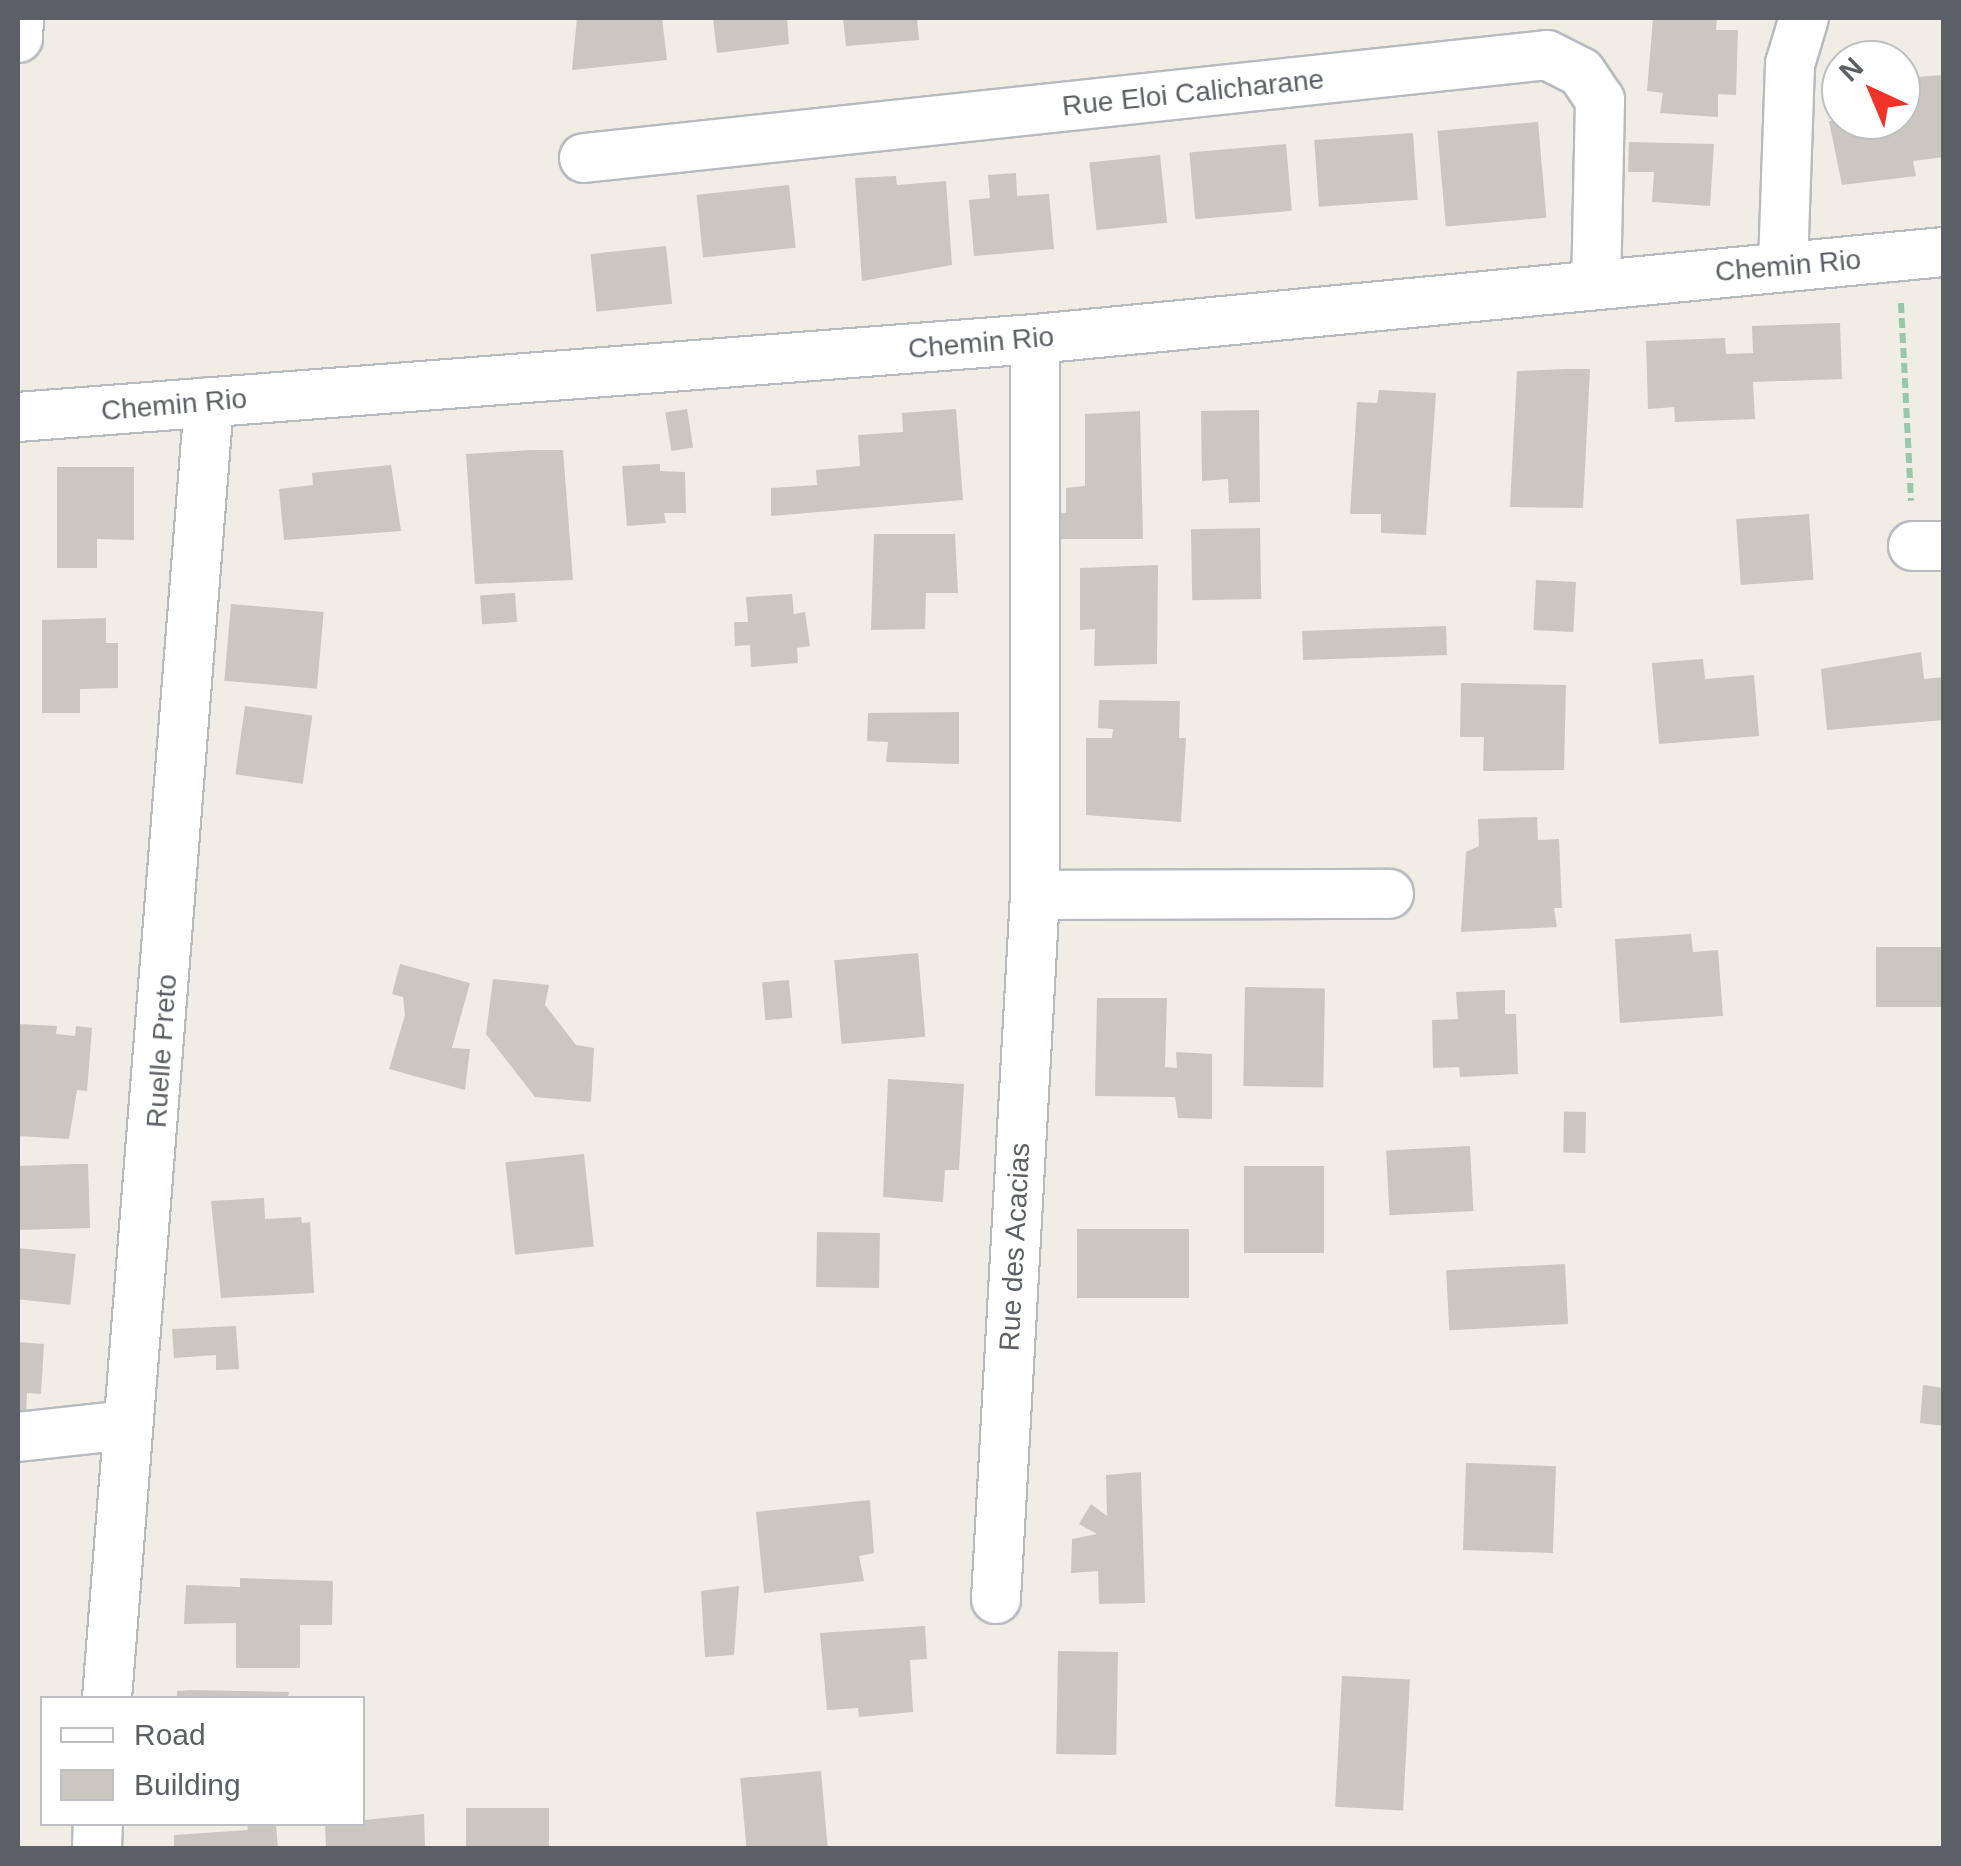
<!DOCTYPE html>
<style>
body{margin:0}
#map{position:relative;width:1961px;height:1866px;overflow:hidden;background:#efede4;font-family:Arial,sans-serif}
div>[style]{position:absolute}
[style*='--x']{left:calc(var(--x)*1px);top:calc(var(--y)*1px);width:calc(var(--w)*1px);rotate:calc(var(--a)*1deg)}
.building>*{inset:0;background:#cac7c1;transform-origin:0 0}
.path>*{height:6px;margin-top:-3px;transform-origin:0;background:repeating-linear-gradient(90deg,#98c9a6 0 10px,transparent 0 15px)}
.roads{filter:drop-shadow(2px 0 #b7babf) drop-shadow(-2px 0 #b7babf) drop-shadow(0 2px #b7babf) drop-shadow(0 -2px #b7babf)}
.minor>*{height:48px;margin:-24px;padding:0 24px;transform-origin:24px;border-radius:24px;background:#fff}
span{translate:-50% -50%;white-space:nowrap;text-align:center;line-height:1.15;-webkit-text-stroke:8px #fff;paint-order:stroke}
.street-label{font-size:28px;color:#5c6066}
.frame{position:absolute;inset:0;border:20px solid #5c6066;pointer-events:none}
.legend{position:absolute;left:40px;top:1696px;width:325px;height:130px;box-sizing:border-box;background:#fff;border:2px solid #bebfc2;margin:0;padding:12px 18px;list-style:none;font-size:30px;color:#5c6066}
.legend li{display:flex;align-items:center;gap:20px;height:50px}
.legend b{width:50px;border:2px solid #bebfc2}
.north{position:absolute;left:1821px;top:40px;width:100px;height:100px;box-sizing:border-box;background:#fff;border:2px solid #bebfc2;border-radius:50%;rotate:316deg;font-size:28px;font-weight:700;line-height:40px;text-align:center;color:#5c6066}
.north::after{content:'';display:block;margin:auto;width:35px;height:45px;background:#f13429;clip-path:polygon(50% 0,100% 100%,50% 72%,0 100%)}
</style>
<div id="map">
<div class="building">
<div style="clip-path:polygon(577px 18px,662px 18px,667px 60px,572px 70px)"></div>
<div style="clip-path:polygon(713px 18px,787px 18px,789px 44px,717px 53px)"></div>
<div style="clip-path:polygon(843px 18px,917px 18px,919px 40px,846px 46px)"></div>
<div style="clip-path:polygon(1653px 18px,1717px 18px,1716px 30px,1738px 30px,1736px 95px,1718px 94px,1718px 117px,1660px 113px,1663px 93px,1647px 91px)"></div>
<div style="clip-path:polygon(1944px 75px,1944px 157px,1913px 161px,1916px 176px,1842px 185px,1829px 121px,1901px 120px,1901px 78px)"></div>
<div style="left:1538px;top:122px;width:96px;height:101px;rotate:85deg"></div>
<div style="left:1413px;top:133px;width:67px;height:99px;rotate:86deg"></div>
<div style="clip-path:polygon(1629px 142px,1714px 144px,1710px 206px,1652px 202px,1654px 172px,1628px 172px)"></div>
<div style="left:1286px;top:144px;width:67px;height:97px;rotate:85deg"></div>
<div style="left:1160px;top:155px;width:68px;height:71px;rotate:84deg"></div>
<div style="clip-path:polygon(1016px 173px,1017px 196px,1049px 194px,1054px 249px,974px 256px,969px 200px,990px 198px,988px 175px)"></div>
<div style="clip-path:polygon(896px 176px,897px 185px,946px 181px,952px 265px,862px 281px,855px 178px)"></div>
<div style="left:789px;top:185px;width:63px;height:93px;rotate:84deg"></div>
<div style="left:666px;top:246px;width:58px;height:76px;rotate:84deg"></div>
<div style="clip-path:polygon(1840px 323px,1842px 379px,1753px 382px,1755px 419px,1675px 422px,1674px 407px,1648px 409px,1646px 341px,1725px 338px,1726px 354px,1753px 353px,1752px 326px)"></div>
<div style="clip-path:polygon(1567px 369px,1590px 369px,1583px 508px,1510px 507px,1517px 371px)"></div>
<div style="clip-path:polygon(1379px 390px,1436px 393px,1426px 535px,1381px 533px,1381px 514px,1350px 514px,1357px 402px,1377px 403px)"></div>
<div style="left:687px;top:409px;width:39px;height:22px;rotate:81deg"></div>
<div style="clip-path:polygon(956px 409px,963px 500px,771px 516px,771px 488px,817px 485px,816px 470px,860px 466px,858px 435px,903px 432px,902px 413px)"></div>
<div style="clip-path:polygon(1259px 410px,1260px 502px,1229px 503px,1228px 479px,1202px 481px,1201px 411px)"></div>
<div style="clip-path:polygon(1140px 411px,1143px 539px,1051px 539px,1052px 514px,1066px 513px,1066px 488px,1085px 486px,1085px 414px)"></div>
<div style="clip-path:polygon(531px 450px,563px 450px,573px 580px,475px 584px,466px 454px)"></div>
<div style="clip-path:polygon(660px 464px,660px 471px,685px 472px,686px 513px,664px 513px,666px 523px,627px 526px,622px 466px)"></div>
<div style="clip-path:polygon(391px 465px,401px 531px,284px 540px,279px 489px,313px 485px,312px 473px)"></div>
<div style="clip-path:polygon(57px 467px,134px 467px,134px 540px,97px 539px,97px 568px,57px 568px)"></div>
<div style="left:1809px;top:514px;width:66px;height:73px;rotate:86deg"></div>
<div style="left:1260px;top:528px;width:71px;height:69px;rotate:89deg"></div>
<div style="clip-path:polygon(874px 534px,955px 534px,958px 593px,926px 593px,925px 629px,871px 630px)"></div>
<div style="clip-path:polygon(1158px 565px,1157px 664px,1094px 666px,1095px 629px,1080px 630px,1080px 568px)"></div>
<div style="left:1536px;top:580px;width:40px;height:50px;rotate:3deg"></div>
<div style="left:515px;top:593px;width:29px;height:35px;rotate:86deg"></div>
<div style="clip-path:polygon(792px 594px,794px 614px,805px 612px,810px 646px,797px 648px,798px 663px,751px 667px,750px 645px,735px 646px,734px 622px,748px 622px,746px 597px)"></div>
<div style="left:231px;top:604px;width:93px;height:77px;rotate:5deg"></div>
<div style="clip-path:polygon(106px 618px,106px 643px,118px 643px,118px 688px,80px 689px,80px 713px,42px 713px,42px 620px)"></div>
<div style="left:1446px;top:626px;width:29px;height:144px;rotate:88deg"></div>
<div style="clip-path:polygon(1921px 652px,1924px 679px,1944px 677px,1944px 720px,1827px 730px,1821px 669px)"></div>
<div style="clip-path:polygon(1703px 659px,1705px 679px,1754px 675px,1759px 736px,1659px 744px,1652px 663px)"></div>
<div style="clip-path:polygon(1461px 683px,1566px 685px,1564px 770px,1483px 771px,1484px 737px,1460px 737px)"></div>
<div style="clip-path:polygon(1099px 700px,1180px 701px,1179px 738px,1186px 738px,1181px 822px,1086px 815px,1086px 738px,1112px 738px,1113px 729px,1098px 728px)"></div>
<div style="left:245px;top:706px;width:68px;height:69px;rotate:8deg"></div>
<div style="clip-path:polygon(959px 712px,959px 764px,886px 762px,888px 742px,867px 741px,868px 713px)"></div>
<div style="clip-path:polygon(1537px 817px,1538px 840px,1559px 839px,1562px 908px,1554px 908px,1557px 927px,1461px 932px,1466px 852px,1479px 846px,1478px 819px)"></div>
<div style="clip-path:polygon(1691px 934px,1693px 952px,1718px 950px,1723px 1016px,1620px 1023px,1615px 939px)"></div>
<div style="left:1944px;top:947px;width:60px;height:68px;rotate:90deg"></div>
<div style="left:918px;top:953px;width:84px;height:84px;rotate:85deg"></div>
<div style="clip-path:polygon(400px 964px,470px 983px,452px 1048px,470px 1049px,465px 1090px,389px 1069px,405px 1015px,403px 997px,392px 994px)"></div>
<div style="clip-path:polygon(493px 979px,549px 985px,545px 1005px,576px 1045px,594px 1048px,591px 1102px,535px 1097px,486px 1034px)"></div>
<div style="left:789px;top:980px;width:38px;height:27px;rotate:85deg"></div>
<div style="left:1245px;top:987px;width:80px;height:99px;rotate:1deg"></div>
<div style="clip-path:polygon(1505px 990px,1505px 1014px,1516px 1014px,1518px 1074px,1460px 1077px,1459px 1067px,1433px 1068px,1432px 1020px,1458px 1019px,1456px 992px)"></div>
<div style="clip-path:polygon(1097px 998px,1167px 998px,1165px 1067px,1177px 1068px,1176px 1052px,1212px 1054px,1212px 1119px,1178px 1118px,1175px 1097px,1095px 1096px)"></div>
<div style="clip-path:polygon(18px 1024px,57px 1026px,56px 1034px,75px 1036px,76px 1026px,92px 1028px,87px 1091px,77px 1090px,69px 1139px,18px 1136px)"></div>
<div style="clip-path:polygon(888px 1079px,964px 1084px,959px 1170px,945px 1170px,943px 1202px,883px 1197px)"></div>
<div style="left:1586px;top:1112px;width:41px;height:22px;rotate:91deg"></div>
<div style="left:1470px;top:1146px;width:65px;height:84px;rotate:87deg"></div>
<div style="left:584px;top:1154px;width:93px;height:79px;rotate:84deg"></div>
<div style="clip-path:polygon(77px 1164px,88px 1164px,90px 1228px,18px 1230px,18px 1166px)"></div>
<div style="left:1244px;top:1166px;width:80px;height:87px"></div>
<div style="clip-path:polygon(264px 1198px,265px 1219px,301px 1217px,302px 1223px,310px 1222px,314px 1293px,221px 1298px,211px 1201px)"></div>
<div style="left:1077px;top:1229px;width:112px;height:69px"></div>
<div style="left:817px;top:1232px;width:63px;height:55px;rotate:1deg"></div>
<div style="left:18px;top:1248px;width:58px;height:51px;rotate:6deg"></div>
<div style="left:1565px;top:1264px;width:60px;height:119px;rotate:87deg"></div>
<div style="clip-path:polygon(236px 1326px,239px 1369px,216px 1370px,216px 1355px,174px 1358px,172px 1329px)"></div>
<div style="clip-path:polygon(18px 1342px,44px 1344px,41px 1394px,27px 1393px,26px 1418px,18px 1418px)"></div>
<div style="clip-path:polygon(1923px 1385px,1944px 1388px,1944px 1426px,1920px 1423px)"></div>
<div style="left:1466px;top:1463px;width:90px;height:87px;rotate:2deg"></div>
<div style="clip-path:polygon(1141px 1472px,1145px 1603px,1099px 1604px,1098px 1571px,1071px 1573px,1072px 1539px,1097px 1534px,1079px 1524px,1091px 1504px,1107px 1516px,1106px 1475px)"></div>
<div style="clip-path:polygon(870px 1500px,874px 1553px,859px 1556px,864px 1581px,764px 1593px,756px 1512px)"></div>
<div style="clip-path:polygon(240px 1578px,333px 1581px,332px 1625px,300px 1625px,300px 1668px,236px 1668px,236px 1623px,184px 1624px,186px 1585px,240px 1587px)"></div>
<div style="clip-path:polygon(739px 1586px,734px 1655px,705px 1657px,701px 1591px)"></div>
<div style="clip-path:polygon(925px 1626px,927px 1659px,910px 1660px,913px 1712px,859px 1717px,858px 1708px,827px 1710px,820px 1633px)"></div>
<div style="left:1058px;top:1651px;width:60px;height:103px;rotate:1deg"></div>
<div style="left:1342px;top:1676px;width:68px;height:131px;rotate:3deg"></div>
<div style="clip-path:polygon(193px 1690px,289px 1692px,288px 1698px,177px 1698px,177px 1691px)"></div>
<div style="left:821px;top:1771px;width:77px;height:81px;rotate:85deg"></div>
<div style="left:549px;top:1808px;width:40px;height:83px;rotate:90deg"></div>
<div style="clip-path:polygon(424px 1814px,425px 1848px,326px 1848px,325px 1824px)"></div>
<div style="clip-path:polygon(247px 1824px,276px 1824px,278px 1848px,174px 1848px,174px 1835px,248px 1830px)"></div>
</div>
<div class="path">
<div style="--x:1901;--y:303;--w:198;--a:87.1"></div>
</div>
<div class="roads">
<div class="minor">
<div style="--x:18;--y:38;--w:20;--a:-87"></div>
<div style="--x:584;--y:158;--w:968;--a:-6.1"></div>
<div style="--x:1547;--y:55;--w:38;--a:27"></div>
<div style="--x:1581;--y:72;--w:34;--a:56"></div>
<div style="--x:1600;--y:100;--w:184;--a:91.2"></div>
<div style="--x:1783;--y:265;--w:201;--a:-88"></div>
<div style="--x:1790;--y:64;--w:48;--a:-73.1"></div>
<div style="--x:18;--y:417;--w:1020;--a:-4.39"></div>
<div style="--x:1035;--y:339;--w:913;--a:-5.47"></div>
<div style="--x:1913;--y:546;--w:31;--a:0"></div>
<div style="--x:1035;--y:895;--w:354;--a:-0.2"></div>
<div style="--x:18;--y:1437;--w:110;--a:-6.3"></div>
<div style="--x:996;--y:1599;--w:705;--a:-86.83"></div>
<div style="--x:1035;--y:895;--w:556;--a:-90"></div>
<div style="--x:107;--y:1698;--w:1300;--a:-85.5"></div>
<div style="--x:97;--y:1848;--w:24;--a:-88"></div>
</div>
</div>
<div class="street-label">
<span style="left:1193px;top:93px;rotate:-6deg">Rue Eloi Calicharane</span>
<span style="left:1788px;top:266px;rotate:-5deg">Chemin Rio</span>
<span style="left:981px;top:343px;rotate:-5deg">Chemin Rio</span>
<span style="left:174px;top:405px;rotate:-5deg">Chemin Rio</span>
<span style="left:162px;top:1051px;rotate:-86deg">Ruelle Preto</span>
<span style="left:1015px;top:1247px;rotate:-87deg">Rue des Acacias</span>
</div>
<div class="frame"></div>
<ul class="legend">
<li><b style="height:12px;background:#fff"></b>Road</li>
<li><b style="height:28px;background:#cac7c1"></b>Building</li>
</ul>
<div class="north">N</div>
</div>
